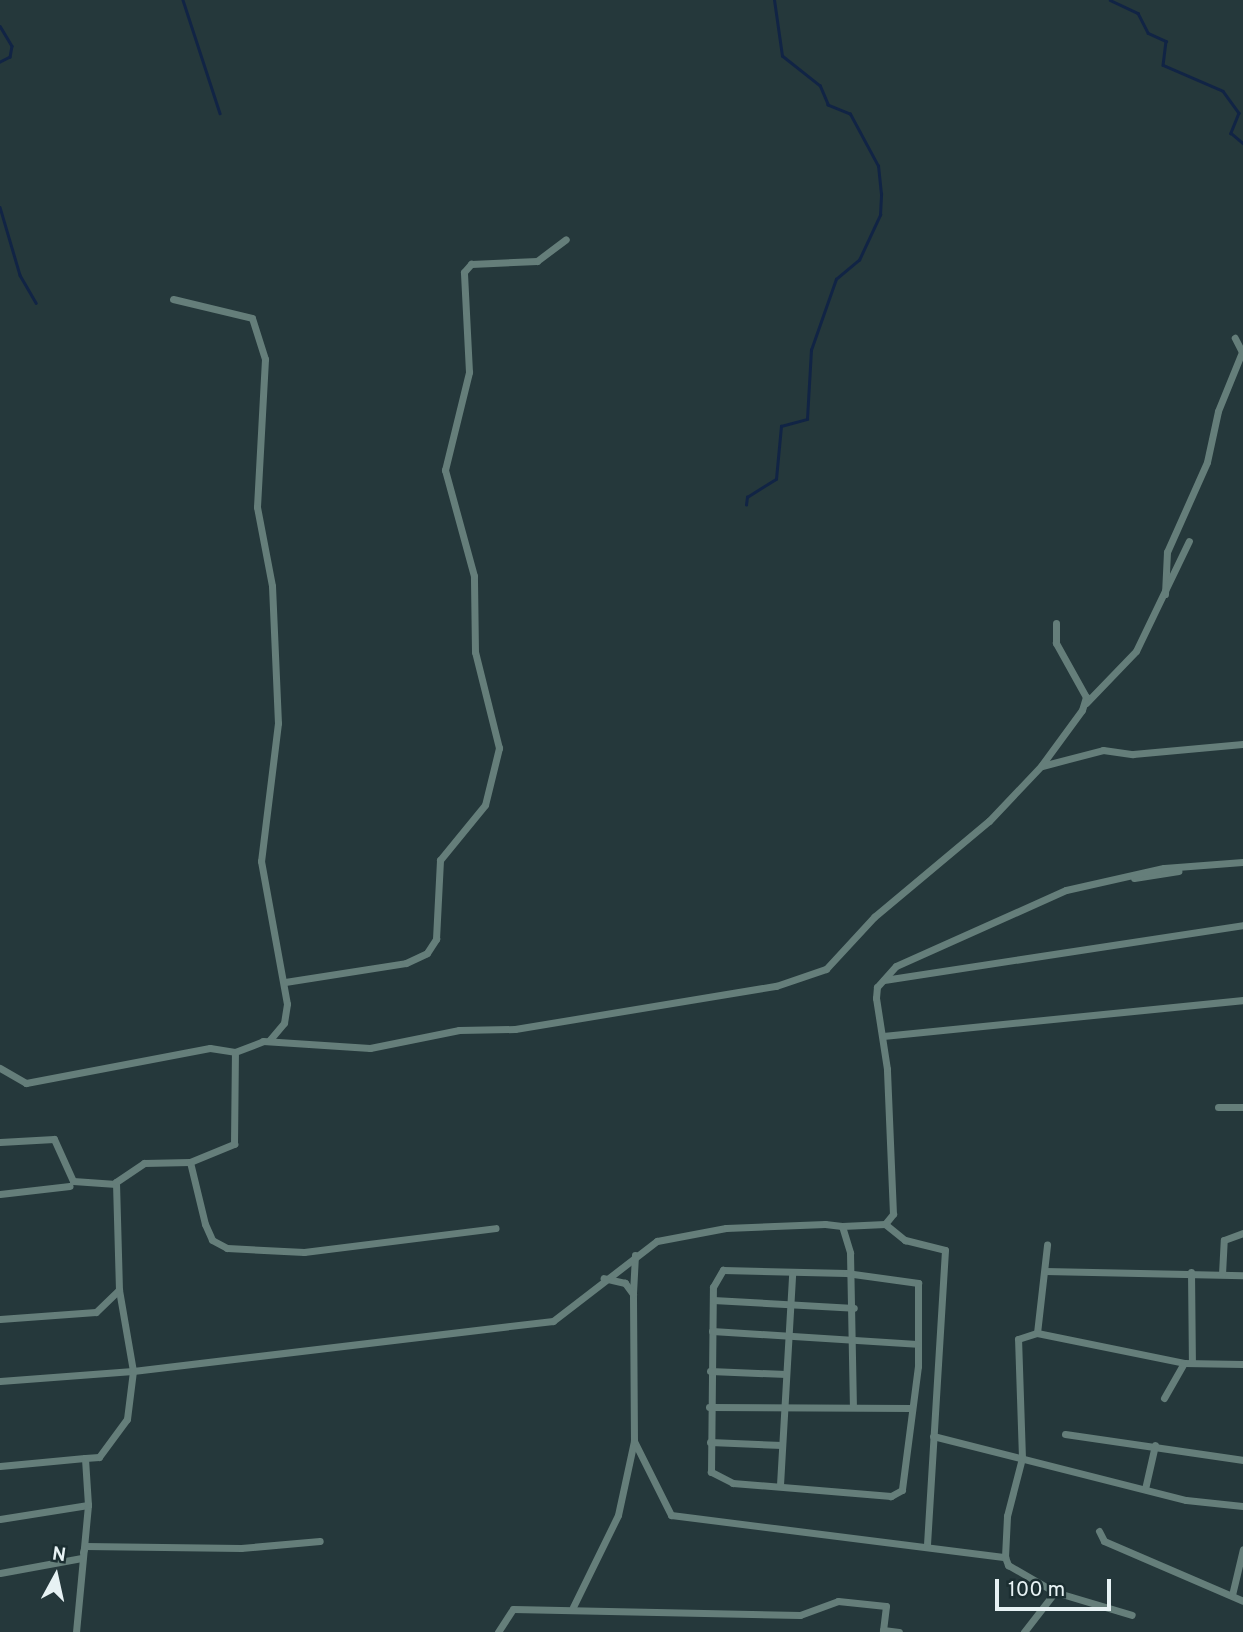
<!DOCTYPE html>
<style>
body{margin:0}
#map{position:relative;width:1243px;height:1632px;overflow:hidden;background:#25383b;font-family:Overpass,sans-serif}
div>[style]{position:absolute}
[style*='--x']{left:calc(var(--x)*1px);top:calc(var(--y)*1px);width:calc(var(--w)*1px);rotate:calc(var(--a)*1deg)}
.stream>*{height:2.5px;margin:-1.25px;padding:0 1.25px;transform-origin:1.25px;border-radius:1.25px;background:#112445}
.minor>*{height:7px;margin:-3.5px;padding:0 3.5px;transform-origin:3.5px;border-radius:3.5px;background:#657e7a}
span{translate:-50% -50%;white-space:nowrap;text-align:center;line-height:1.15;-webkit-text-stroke:5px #1b2e31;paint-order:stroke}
.north{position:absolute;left:21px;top:1541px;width:70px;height:70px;-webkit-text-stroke:5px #1b2e31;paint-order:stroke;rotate:8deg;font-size:19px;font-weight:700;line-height:28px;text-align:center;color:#e7f2f4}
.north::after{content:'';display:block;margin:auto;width:24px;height:32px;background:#e7f2f4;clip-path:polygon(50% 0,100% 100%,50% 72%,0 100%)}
.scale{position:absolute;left:995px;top:1579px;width:116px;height:32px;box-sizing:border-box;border:4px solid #e7f2f4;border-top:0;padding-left:9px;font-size:21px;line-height:24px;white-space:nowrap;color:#e7f2f4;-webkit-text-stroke:5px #1b2e31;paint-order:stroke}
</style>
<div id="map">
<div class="stream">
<div style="--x:183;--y:0;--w:119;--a:71.9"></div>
<div style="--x:1110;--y:0;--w:31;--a:25"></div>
<div style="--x:1138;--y:13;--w:22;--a:63"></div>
<div style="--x:1148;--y:33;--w:20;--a:24"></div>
<div style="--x:1166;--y:41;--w:24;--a:97"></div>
<div style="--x:1163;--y:65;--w:65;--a:23.4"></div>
<div style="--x:1223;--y:91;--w:27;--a:54"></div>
<div style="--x:1239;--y:113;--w:22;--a:112"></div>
<div style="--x:1231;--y:133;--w:16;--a:40"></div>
<div style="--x:0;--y:26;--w:23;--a:59"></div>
<div style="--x:12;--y:46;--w:11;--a:100"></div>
<div style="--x:10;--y:57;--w:11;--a:153"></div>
<div style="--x:0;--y:207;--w:71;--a:73.6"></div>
<div style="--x:20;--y:275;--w:32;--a:60"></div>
<div style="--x:746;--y:505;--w:8;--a:-83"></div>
<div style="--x:747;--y:497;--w:34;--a:-32"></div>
<div style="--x:776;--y:479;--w:53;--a:-84.6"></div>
<div style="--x:781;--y:426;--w:27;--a:-15"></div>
<div style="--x:807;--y:419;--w:69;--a:-86.7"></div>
<div style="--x:811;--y:350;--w:75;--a:-70.6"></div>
<div style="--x:836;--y:279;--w:30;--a:-40"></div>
<div style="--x:859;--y:260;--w:50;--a:-65"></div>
<div style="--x:880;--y:215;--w:21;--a:-87"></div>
<div style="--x:881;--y:194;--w:28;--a:-96"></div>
<div style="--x:878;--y:166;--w:59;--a:-118.3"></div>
<div style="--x:850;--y:114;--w:24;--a:-158"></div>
<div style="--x:828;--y:105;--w:21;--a:-113"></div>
<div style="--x:820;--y:86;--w:48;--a:-141.7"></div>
<div style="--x:782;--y:56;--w:57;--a:-98.1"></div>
</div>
<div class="minor">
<div style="--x:173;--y:299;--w:81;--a:13.5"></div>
<div style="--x:252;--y:318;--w:43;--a:72.4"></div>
<div style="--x:265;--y:359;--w:148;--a:93.1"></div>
<div style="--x:257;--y:507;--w:80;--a:79.2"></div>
<div style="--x:272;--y:586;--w:137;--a:87.5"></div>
<div style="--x:278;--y:723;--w:139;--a:97"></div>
<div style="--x:261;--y:861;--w:145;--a:79.7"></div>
<div style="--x:287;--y:1004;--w:19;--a:99"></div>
<div style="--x:284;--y:1023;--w:23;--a:130"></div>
<div style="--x:1165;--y:594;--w:42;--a:-87.3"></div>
<div style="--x:1167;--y:552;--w:98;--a:-66"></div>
<div style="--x:1207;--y:462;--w:52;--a:-77.8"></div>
<div style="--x:1218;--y:411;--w:64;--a:-67.9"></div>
<div style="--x:1242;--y:352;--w:16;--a:-117"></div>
<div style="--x:1086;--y:703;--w:72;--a:-46.1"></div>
<div style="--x:1136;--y:651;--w:122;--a:-64.3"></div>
<div style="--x:1042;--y:766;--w:63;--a:-14.7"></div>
<div style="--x:1103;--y:750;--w:30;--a:8"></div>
<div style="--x:1133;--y:754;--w:110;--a:-5.2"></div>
<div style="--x:1134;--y:878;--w:45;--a:-9"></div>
<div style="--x:884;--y:980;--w:363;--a:-8.7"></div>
<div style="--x:285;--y:982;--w:122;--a:-8.9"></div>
<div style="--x:406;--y:963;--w:23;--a:-25"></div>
<div style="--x:427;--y:953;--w:17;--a:-57"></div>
<div style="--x:436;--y:939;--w:79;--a:-87.1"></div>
<div style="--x:440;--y:860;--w:71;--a:-50.7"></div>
<div style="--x:485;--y:805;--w:59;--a:-76.2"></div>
<div style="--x:499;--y:748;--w:99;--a:-104"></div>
<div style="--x:475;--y:652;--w:76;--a:-90.8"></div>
<div style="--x:474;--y:576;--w:110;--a:-105.3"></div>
<div style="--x:445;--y:470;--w:101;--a:-76.2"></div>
<div style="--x:469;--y:372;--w:100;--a:-92.9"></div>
<div style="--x:464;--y:272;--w:11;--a:-49"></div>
<div style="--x:471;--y:264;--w:66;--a:-2.6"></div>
<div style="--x:537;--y:261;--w:36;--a:-37"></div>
<div style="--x:883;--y:1036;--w:362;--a:-5.7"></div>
<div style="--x:235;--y:1052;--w:30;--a:-21"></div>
<div style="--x:263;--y:1041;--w:107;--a:3.7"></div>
<div style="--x:370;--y:1048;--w:91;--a:-11.4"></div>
<div style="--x:459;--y:1030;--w:56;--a:-1"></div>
<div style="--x:515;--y:1029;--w:265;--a:-9.4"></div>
<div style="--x:776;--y:986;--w:53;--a:-18.8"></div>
<div style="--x:826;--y:969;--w:71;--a:-47.3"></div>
<div style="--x:874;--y:917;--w:150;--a:-39.9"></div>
<div style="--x:989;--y:821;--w:76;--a:-46.6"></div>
<div style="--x:1041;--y:766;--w:69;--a:-53.8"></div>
<div style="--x:1082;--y:710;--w:14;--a:-73"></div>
<div style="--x:1086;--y:697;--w:62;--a:-119.1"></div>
<div style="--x:1056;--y:643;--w:20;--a:-90"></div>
<div style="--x:0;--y:1068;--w:30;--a:30"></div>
<div style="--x:26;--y:1083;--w:187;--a:-10.8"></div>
<div style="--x:210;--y:1048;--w:25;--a:9"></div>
<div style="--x:1218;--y:1107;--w:25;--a:0"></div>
<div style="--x:0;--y:1142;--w:54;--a:-3.2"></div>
<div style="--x:54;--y:1139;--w:46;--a:65.7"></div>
<div style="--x:73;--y:1181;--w:43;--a:4"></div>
<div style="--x:190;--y:1162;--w:64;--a:76.4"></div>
<div style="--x:205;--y:1224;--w:17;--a:66"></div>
<div style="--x:212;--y:1240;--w:17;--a:28"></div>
<div style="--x:227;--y:1248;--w:77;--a:3"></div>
<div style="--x:304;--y:1252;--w:193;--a:-7.1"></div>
<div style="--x:0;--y:1194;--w:70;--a:-6.5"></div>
<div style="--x:885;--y:1224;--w:26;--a:39"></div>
<div style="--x:905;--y:1240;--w:41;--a:14"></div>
<div style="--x:945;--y:1250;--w:295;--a:93.5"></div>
<div style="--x:842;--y:1226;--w:43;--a:-2.7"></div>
<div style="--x:885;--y:1224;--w:13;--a:-51"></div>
<div style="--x:893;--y:1214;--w:145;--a:-92.4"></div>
<div style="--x:887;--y:1069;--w:72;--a:-98.8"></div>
<div style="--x:876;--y:998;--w:11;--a:-85"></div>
<div style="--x:877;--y:987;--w:28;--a:-48"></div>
<div style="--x:896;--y:966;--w:186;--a:-24.1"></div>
<div style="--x:1066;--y:890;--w:100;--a:-12.7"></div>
<div style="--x:1164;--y:868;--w:79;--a:-4.3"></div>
<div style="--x:723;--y:1270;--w:123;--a:1.4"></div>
<div style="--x:846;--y:1273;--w:73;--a:7.9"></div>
<div style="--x:918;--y:1283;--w:83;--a:90"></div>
<div style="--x:918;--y:1366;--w:125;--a:97.4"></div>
<div style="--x:902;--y:1490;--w:13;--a:151"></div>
<div style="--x:891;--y:1496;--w:159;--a:-175.3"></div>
<div style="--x:733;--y:1483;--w:25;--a:-153"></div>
<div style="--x:711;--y:1472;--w:185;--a:-89.4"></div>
<div style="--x:713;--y:1287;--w:20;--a:-60"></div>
<div style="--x:1045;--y:1271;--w:198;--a:1.2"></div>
<div style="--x:1191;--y:1272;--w:89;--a:89.4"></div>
<div style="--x:1222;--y:1274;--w:34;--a:-87"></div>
<div style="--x:1224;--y:1240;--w:20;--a:-20"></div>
<div style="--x:633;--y:1293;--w:38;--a:-87"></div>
<div style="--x:713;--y:1300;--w:141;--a:3.2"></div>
<div style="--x:0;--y:1319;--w:96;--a:-4.2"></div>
<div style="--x:96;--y:1312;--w:32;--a:-44"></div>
<div style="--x:712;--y:1331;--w:205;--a:3.6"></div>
<div style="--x:1037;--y:1333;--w:89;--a:-83.5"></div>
<div style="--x:710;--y:1371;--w:76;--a:2.3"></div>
<div style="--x:0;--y:1381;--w:133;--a:-4.3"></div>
<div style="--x:133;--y:1371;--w:82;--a:-99.8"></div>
<div style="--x:119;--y:1290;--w:108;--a:-91.6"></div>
<div style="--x:116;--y:1182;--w:34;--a:-34"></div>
<div style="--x:144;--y:1163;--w:46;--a:-1.2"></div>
<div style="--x:190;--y:1162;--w:48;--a:-22.2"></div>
<div style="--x:234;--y:1144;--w:92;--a:-89.4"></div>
<div style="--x:1164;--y:1398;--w:40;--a:-60.3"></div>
<div style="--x:709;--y:1407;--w:203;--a:0.3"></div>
<div style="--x:1065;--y:1434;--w:180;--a:8.3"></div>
<div style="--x:933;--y:1436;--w:261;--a:14.2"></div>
<div style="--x:1186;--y:1500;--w:57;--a:6"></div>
<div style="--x:634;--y:1441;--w:83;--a:63.4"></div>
<div style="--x:671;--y:1515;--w:337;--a:7.2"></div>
<div style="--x:1005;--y:1557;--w:9;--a:69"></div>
<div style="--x:1008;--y:1565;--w:54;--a:29.9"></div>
<div style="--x:1055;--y:1592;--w:80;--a:16.6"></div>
<div style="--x:710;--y:1442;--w:72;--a:2.4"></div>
<div style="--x:0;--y:1466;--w:85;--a:-5.4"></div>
<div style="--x:780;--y:1485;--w:211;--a:-86.7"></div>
<div style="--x:1145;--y:1489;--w:45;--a:-77.2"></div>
<div style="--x:0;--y:1519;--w:89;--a:-9"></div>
<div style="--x:1099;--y:1531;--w:11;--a:63"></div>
<div style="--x:1104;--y:1541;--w:151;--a:23.3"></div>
<div style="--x:83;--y:1552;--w:6;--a:-72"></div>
<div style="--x:85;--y:1546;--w:156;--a:0.7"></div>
<div style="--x:241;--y:1548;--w:79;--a:-5.1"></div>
<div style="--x:1005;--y:1557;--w:41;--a:-87.2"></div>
<div style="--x:1007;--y:1516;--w:60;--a:-75.5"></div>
<div style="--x:1022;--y:1458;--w:119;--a:-91.9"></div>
<div style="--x:1018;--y:1339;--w:20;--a:-18"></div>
<div style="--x:1037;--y:1333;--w:150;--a:11.5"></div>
<div style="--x:1184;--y:1363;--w:59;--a:1"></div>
<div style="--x:0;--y:1573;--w:83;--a:-10.4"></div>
<div style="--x:1232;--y:1595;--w:47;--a:-76.6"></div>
<div style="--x:573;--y:1607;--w:102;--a:-63.9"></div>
<div style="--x:618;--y:1515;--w:76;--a:-77.8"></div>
<div style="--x:634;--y:1441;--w:147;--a:-90.4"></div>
<div style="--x:633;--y:1294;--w:14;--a:-126"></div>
<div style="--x:625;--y:1283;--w:22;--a:-167"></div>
<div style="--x:883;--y:1630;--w:16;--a:7"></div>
<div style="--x:76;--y:1632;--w:128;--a:-84.6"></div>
<div style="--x:88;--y:1505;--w:47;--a:-93.7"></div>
<div style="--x:85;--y:1458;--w:14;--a:-4"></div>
<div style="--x:99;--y:1457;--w:47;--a:-53.6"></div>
<div style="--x:127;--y:1419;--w:48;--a:-82.9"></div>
<div style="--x:133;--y:1371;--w:423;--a:-6.8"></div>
<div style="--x:553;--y:1321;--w:131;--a:-37.6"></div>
<div style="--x:657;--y:1241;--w:70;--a:-10.7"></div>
<div style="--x:726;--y:1228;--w:99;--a:-2.3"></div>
<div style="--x:825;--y:1224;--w:17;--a:7"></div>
<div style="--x:842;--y:1226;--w:28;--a:73"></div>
<div style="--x:850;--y:1253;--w:152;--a:88.9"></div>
<div style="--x:498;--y:1632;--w:27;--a:-57"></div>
<div style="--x:513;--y:1609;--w:287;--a:1.2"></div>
<div style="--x:800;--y:1615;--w:40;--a:-20.2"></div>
<div style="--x:838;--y:1601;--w:48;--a:5.9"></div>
<div style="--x:886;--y:1606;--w:26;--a:97"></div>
<div style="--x:1024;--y:1632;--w:51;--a:-52.2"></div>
</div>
<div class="north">N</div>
<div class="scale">100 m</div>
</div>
